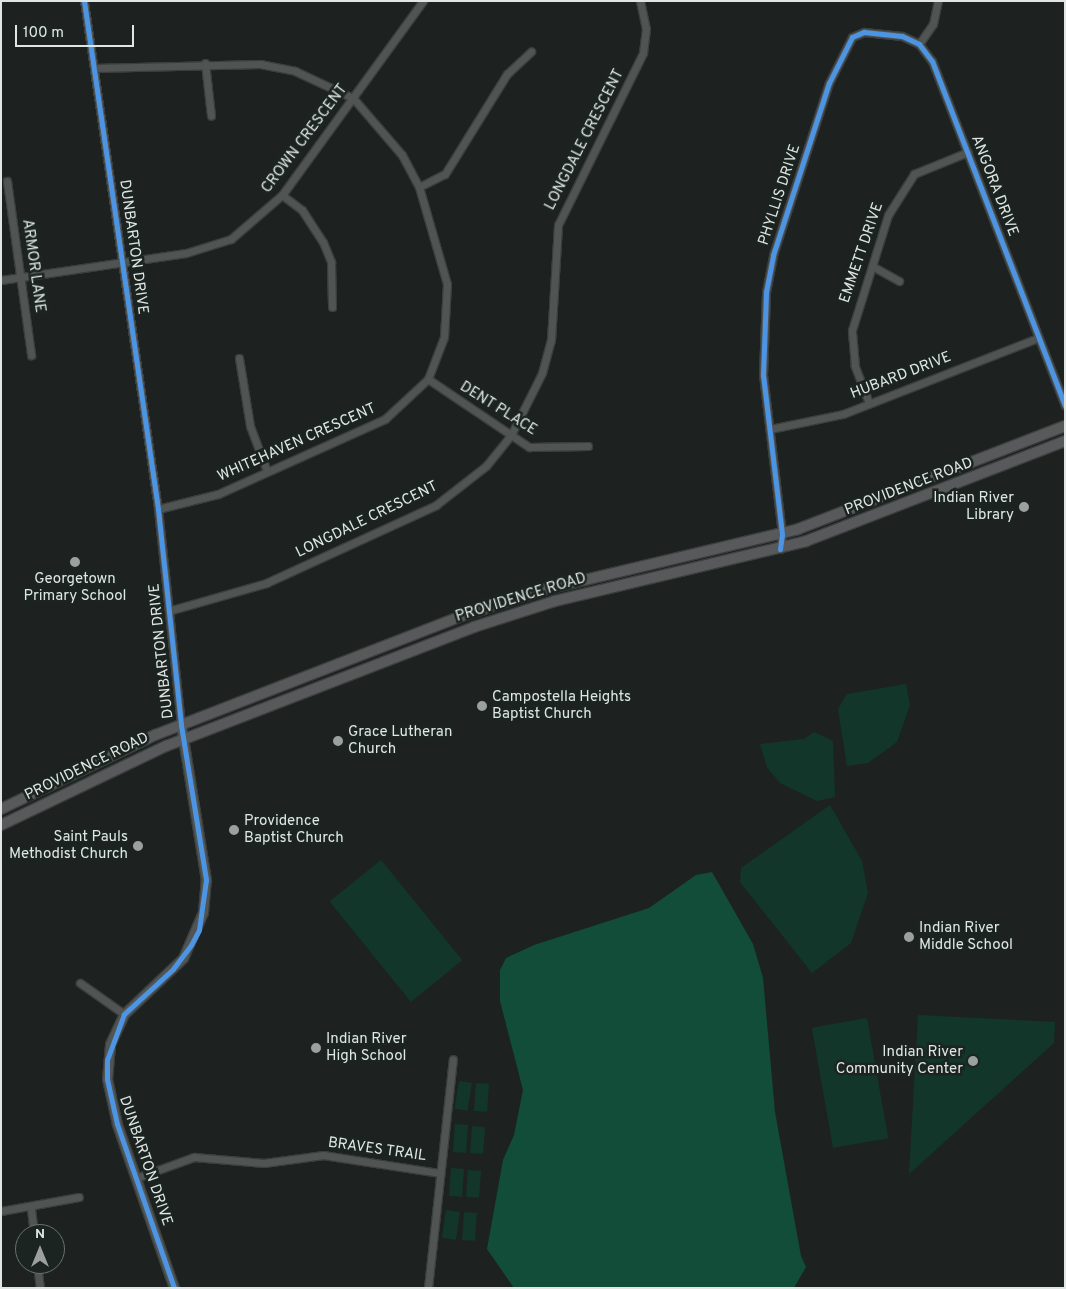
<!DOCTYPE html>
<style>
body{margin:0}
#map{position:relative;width:1066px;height:1289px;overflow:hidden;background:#1d2220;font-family:Overpass,sans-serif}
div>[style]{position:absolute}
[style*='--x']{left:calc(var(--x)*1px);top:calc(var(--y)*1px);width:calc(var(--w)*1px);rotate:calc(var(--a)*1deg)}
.green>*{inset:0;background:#12372a;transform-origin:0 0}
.water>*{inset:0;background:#114d39}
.roads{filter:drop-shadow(1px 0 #3a3f3d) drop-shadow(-1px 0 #3a3f3d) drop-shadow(0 1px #3a3f3d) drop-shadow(0 -1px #3a3f3d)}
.minor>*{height:7px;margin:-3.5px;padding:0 3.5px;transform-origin:3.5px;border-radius:3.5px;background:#505452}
.tertiary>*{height:9px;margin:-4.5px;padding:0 4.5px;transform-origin:4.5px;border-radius:4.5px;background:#505452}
.secondary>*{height:10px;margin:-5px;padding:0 5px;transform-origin:5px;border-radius:5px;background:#57595a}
.cycleway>*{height:5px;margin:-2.5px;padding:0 2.5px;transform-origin:2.5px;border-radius:2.5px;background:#4d94e3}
.dots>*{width:14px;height:14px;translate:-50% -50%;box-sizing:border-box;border:2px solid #1b2420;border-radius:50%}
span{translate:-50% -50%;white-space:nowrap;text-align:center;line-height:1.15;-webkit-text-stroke:5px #1b2420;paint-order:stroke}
.street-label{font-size:15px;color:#e0e6e3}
.poi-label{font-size:15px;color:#e0e6e3}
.right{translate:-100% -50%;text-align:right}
.left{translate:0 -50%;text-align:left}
.frame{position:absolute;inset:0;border:2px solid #e0e6e3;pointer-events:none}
.north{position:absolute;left:15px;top:1224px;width:50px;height:50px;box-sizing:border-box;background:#1b2420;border:1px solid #6a726e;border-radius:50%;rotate:0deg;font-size:14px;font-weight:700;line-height:20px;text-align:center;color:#e0e6e3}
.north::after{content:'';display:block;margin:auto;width:18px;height:22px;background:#9ca19f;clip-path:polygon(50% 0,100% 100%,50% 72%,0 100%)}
.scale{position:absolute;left:15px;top:25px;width:119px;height:22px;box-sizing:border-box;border:2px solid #e0e6e3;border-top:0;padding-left:6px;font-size:15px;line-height:18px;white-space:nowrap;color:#e0e6e3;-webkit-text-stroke:4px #1b2420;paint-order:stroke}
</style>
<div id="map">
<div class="green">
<div style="clip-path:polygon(906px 684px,910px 705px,897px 742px,868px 763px,847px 766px,838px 709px,847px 694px)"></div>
<div style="clip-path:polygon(814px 732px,833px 741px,835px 797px,817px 801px,780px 783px,767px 767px,760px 744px,804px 739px)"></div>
<div style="clip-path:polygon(830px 805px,862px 861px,868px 893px,851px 943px,812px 973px,740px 882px,741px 868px)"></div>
<div style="left:381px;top:860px;width:129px;height:66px;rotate:51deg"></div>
<div style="clip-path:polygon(918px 1015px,1055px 1022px,1054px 1043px,909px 1174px)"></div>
<div style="left:867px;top:1018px;width:122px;height:56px;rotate:80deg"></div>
<div style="left:459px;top:1081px;width:13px;height:28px;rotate:9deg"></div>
<div style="left:476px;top:1083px;width:13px;height:28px;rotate:4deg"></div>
<div style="left:455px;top:1124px;width:13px;height:28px;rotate:4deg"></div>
<div style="left:472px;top:1126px;width:13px;height:27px;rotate:4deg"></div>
<div style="left:451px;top:1168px;width:13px;height:28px;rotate:4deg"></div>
<div style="left:468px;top:1170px;width:13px;height:27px;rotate:4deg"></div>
<div style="left:446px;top:1210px;width:14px;height:28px;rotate:8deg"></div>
<div style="left:464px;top:1212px;width:13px;height:28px;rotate:4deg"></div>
</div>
<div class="water">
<div style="clip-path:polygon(712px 872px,753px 944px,763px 978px,775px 1112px,801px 1256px,806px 1267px,794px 1288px,514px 1288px,487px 1249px,503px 1160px,514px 1135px,523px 1090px,500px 1001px,500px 970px,506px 958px,534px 945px,649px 908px,696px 875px)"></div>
</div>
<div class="roads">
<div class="minor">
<div style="--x:84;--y:1;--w:513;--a:81.71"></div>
<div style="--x:158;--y:509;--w:217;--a:83.9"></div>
<div style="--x:919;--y:44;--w:24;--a:-55"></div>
<div style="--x:933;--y:24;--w:24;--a:-78"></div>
<div style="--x:205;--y:63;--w:53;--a:83.5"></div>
<div style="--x:94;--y:68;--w:166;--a:-1.4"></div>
<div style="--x:260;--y:64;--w:36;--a:11"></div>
<div style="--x:295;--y:71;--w:64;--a:25"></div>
<div style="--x:353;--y:98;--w:75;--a:49.3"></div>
<div style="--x:402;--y:155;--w:36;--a:62"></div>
<div style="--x:419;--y:187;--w:101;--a:73.9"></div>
<div style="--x:447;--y:284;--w:53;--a:93.2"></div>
<div style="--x:444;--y:337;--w:45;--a:110.9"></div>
<div style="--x:428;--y:379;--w:59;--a:137.1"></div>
<div style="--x:385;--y:419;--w:183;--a:155.8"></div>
<div style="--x:218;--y:494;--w:62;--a:166"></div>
<div style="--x:7;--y:181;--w:176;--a:82.1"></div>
<div style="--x:419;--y:187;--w:29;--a:-27"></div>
<div style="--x:445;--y:174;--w:118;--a:-58.2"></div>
<div style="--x:507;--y:74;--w:33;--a:-43"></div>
<div style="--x:282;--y:195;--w:25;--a:37"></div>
<div style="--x:302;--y:210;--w:38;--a:57"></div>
<div style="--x:323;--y:242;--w:22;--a:68"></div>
<div style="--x:331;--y:262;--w:45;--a:88.7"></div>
<div style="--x:872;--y:266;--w:31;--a:29"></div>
<div style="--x:1;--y:280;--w:187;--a:-8.3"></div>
<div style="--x:186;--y:253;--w:47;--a:-17.3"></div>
<div style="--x:231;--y:239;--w:67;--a:-40.8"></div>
<div style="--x:282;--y:195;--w:240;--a:-54"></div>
<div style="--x:239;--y:358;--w:69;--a:80.8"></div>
<div style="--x:250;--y:426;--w:48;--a:69.3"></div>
<div style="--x:428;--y:379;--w:122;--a:34"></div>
<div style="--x:529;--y:447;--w:59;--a:-1"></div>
<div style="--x:869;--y:403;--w:40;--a:-111"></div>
<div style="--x:855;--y:366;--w:36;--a:-95"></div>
<div style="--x:852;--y:330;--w:121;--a:-72.6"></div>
<div style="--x:888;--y:215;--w:49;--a:-57.6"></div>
<div style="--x:914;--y:174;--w:58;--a:-22.2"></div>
<div style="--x:770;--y:429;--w:75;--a:-11.6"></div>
<div style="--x:843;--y:414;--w:209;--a:-21.3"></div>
<div style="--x:780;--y:549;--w:15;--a:-82"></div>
<div style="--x:782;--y:534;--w:160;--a:-96.8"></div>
<div style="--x:763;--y:375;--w:83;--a:-87.9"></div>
<div style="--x:766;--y:292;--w:38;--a:-79"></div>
<div style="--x:773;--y:255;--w:181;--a:-72"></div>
<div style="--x:829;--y:83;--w:51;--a:-63.4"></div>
<div style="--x:852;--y:37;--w:13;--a:-23"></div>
<div style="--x:864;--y:32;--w:38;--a:6"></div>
<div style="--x:902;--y:36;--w:19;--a:25"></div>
<div style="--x:919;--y:44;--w:21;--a:53"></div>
<div style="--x:932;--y:61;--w:369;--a:68.9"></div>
<div style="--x:172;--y:610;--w:98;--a:-16"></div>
<div style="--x:266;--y:583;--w:187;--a:-24.6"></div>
<div style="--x:436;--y:505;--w:63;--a:-38"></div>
<div style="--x:486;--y:466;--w:40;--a:-51"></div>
<div style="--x:511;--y:435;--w:69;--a:-63.4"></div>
<div style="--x:542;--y:373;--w:34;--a:-75"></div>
<div style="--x:551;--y:340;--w:115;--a:-86.5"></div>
<div style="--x:558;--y:225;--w:192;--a:-63.7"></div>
<div style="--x:643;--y:53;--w:24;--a:-83"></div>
<div style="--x:646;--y:29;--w:29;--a:-102"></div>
<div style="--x:80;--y:983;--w:54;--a:35.2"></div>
<div style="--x:136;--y:1178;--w:62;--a:-19.9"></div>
<div style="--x:194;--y:1157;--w:70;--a:4.9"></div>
<div style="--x:264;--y:1163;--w:60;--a:-7.7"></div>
<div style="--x:323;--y:1155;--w:117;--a:8.8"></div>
<div style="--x:31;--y:1209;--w:25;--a:83"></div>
<div style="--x:1;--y:1211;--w:79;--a:-10.2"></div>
<div style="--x:37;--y:1264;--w:24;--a:83"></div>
<div style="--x:428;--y:1288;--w:230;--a:-83.8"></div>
</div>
<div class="tertiary">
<div style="--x:174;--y:1288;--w:174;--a:-109.2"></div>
<div style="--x:117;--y:1124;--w:46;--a:-102.5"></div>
<div style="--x:107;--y:1079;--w:35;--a:-85"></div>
<div style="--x:110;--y:1044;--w:33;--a:-65"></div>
<div style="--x:124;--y:1014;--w:81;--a:-43.5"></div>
<div style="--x:183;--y:958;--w:50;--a:-66.5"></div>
<div style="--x:203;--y:912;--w:32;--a:-85"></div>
<div style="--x:206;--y:880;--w:157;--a:-99.2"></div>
</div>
<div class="secondary">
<div style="--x:1;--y:809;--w:171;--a:-25.7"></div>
<div style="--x:155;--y:735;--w:332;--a:-21.2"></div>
<div style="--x:465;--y:615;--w:86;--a:-17.6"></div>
<div style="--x:547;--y:589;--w:258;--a:-13.4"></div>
<div style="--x:798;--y:529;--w:286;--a:-21.1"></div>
<div style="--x:1;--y:825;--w:183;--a:-25.6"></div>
<div style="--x:166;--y:746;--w:330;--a:-21.1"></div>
<div style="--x:474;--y:627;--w:85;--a:-17.8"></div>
<div style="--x:555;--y:601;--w:258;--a:-13.4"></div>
<div style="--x:806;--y:541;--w:278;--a:-21.1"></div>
</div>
</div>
<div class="cycleway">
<div style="--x:84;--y:1;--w:513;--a:81.71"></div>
<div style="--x:158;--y:509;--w:217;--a:83.9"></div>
<div style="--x:181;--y:725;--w:157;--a:80.8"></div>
<div style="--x:206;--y:880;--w:50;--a:98"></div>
<div style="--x:199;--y:930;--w:17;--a:118"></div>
<div style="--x:191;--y:945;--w:30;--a:127"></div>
<div style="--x:173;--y:969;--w:67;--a:137.4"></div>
<div style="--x:124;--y:1014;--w:49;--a:110.3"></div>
<div style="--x:107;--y:1060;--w:19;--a:90"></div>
<div style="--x:107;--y:1079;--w:46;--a:77.5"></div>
<div style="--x:117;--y:1124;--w:174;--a:70.8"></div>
<div style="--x:780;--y:549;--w:15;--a:-82"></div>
<div style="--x:782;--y:534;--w:160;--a:-96.8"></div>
<div style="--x:763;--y:375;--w:83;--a:-87.9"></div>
<div style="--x:766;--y:292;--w:38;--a:-79"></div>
<div style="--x:773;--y:255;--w:181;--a:-72"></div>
<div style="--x:829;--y:83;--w:51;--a:-63.4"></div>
<div style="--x:852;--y:37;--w:13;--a:-23"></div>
<div style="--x:864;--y:32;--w:38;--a:6"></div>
<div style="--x:902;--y:36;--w:19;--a:25"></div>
<div style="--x:919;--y:44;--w:21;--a:53"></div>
<div style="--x:932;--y:61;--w:369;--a:68.9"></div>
</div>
<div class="dots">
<div style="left:1024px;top:507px;background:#9ca19f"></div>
<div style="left:75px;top:562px;background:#9ca19f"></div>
<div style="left:482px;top:706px;background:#9ca19f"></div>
<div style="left:338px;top:741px;background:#9ca19f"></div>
<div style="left:234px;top:830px;background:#9ca19f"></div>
<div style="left:138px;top:846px;background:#9ca19f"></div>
<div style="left:909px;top:937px;background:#9ca19f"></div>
<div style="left:316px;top:1048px;background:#9ca19f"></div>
<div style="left:973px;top:1061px;background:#9ca19f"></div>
</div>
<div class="street-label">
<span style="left:305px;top:139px;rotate:-53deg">CROWN CRESCENT</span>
<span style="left:585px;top:140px;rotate:-63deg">LONGDALE CRESCENT</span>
<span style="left:994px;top:186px;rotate:69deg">ANGORA DRIVE</span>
<span style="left:780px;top:195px;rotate:-72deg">PHYLLIS DRIVE</span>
<span style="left:133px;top:247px;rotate:82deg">DUNBARTON DRIVE</span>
<span style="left:862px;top:253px;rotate:-71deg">EMMETT DRIVE</span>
<span style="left:33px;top:266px;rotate:82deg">ARMOR LANE</span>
<span style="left:901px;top:376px;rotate:-21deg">HUBARD DRIVE</span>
<span style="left:498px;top:409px;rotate:32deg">DENT PLACE</span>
<span style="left:297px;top:443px;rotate:-24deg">WHITEHAVEN CRESCENT</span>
<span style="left:909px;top:487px;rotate:-21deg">PROVIDENCE ROAD</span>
<span style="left:367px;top:520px;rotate:-26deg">LONGDALE CRESCENT</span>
<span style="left:521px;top:598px;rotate:-17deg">PROVIDENCE ROAD</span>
<span style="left:162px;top:651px;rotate:-96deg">DUNBARTON DRIVE</span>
<span style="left:87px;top:767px;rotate:-26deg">PROVIDENCE ROAD</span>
<span style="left:377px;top:1150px;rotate:8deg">BRAVES TRAIL</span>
<span style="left:145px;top:1161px;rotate:71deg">DUNBARTON DRIVE</span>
</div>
<div class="poi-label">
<span class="right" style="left:1014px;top:507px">Indian River<br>Library</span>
<span style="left:75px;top:588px">Georgetown<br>Primary School</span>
<span class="left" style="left:492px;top:706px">Campostella Heights<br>Baptist Church</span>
<span class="left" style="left:348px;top:741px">Grace Lutheran<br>Church</span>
<span class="left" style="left:244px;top:830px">Providence<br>Baptist Church</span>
<span class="right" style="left:128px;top:846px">Saint Pauls<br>Methodist Church</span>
<span class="left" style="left:919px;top:937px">Indian River<br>Middle School</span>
<span class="left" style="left:326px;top:1048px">Indian River<br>High School</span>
<span class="right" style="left:963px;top:1061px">Indian River<br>Community Center</span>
</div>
<div class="frame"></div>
<div class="north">N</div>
<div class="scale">100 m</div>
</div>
